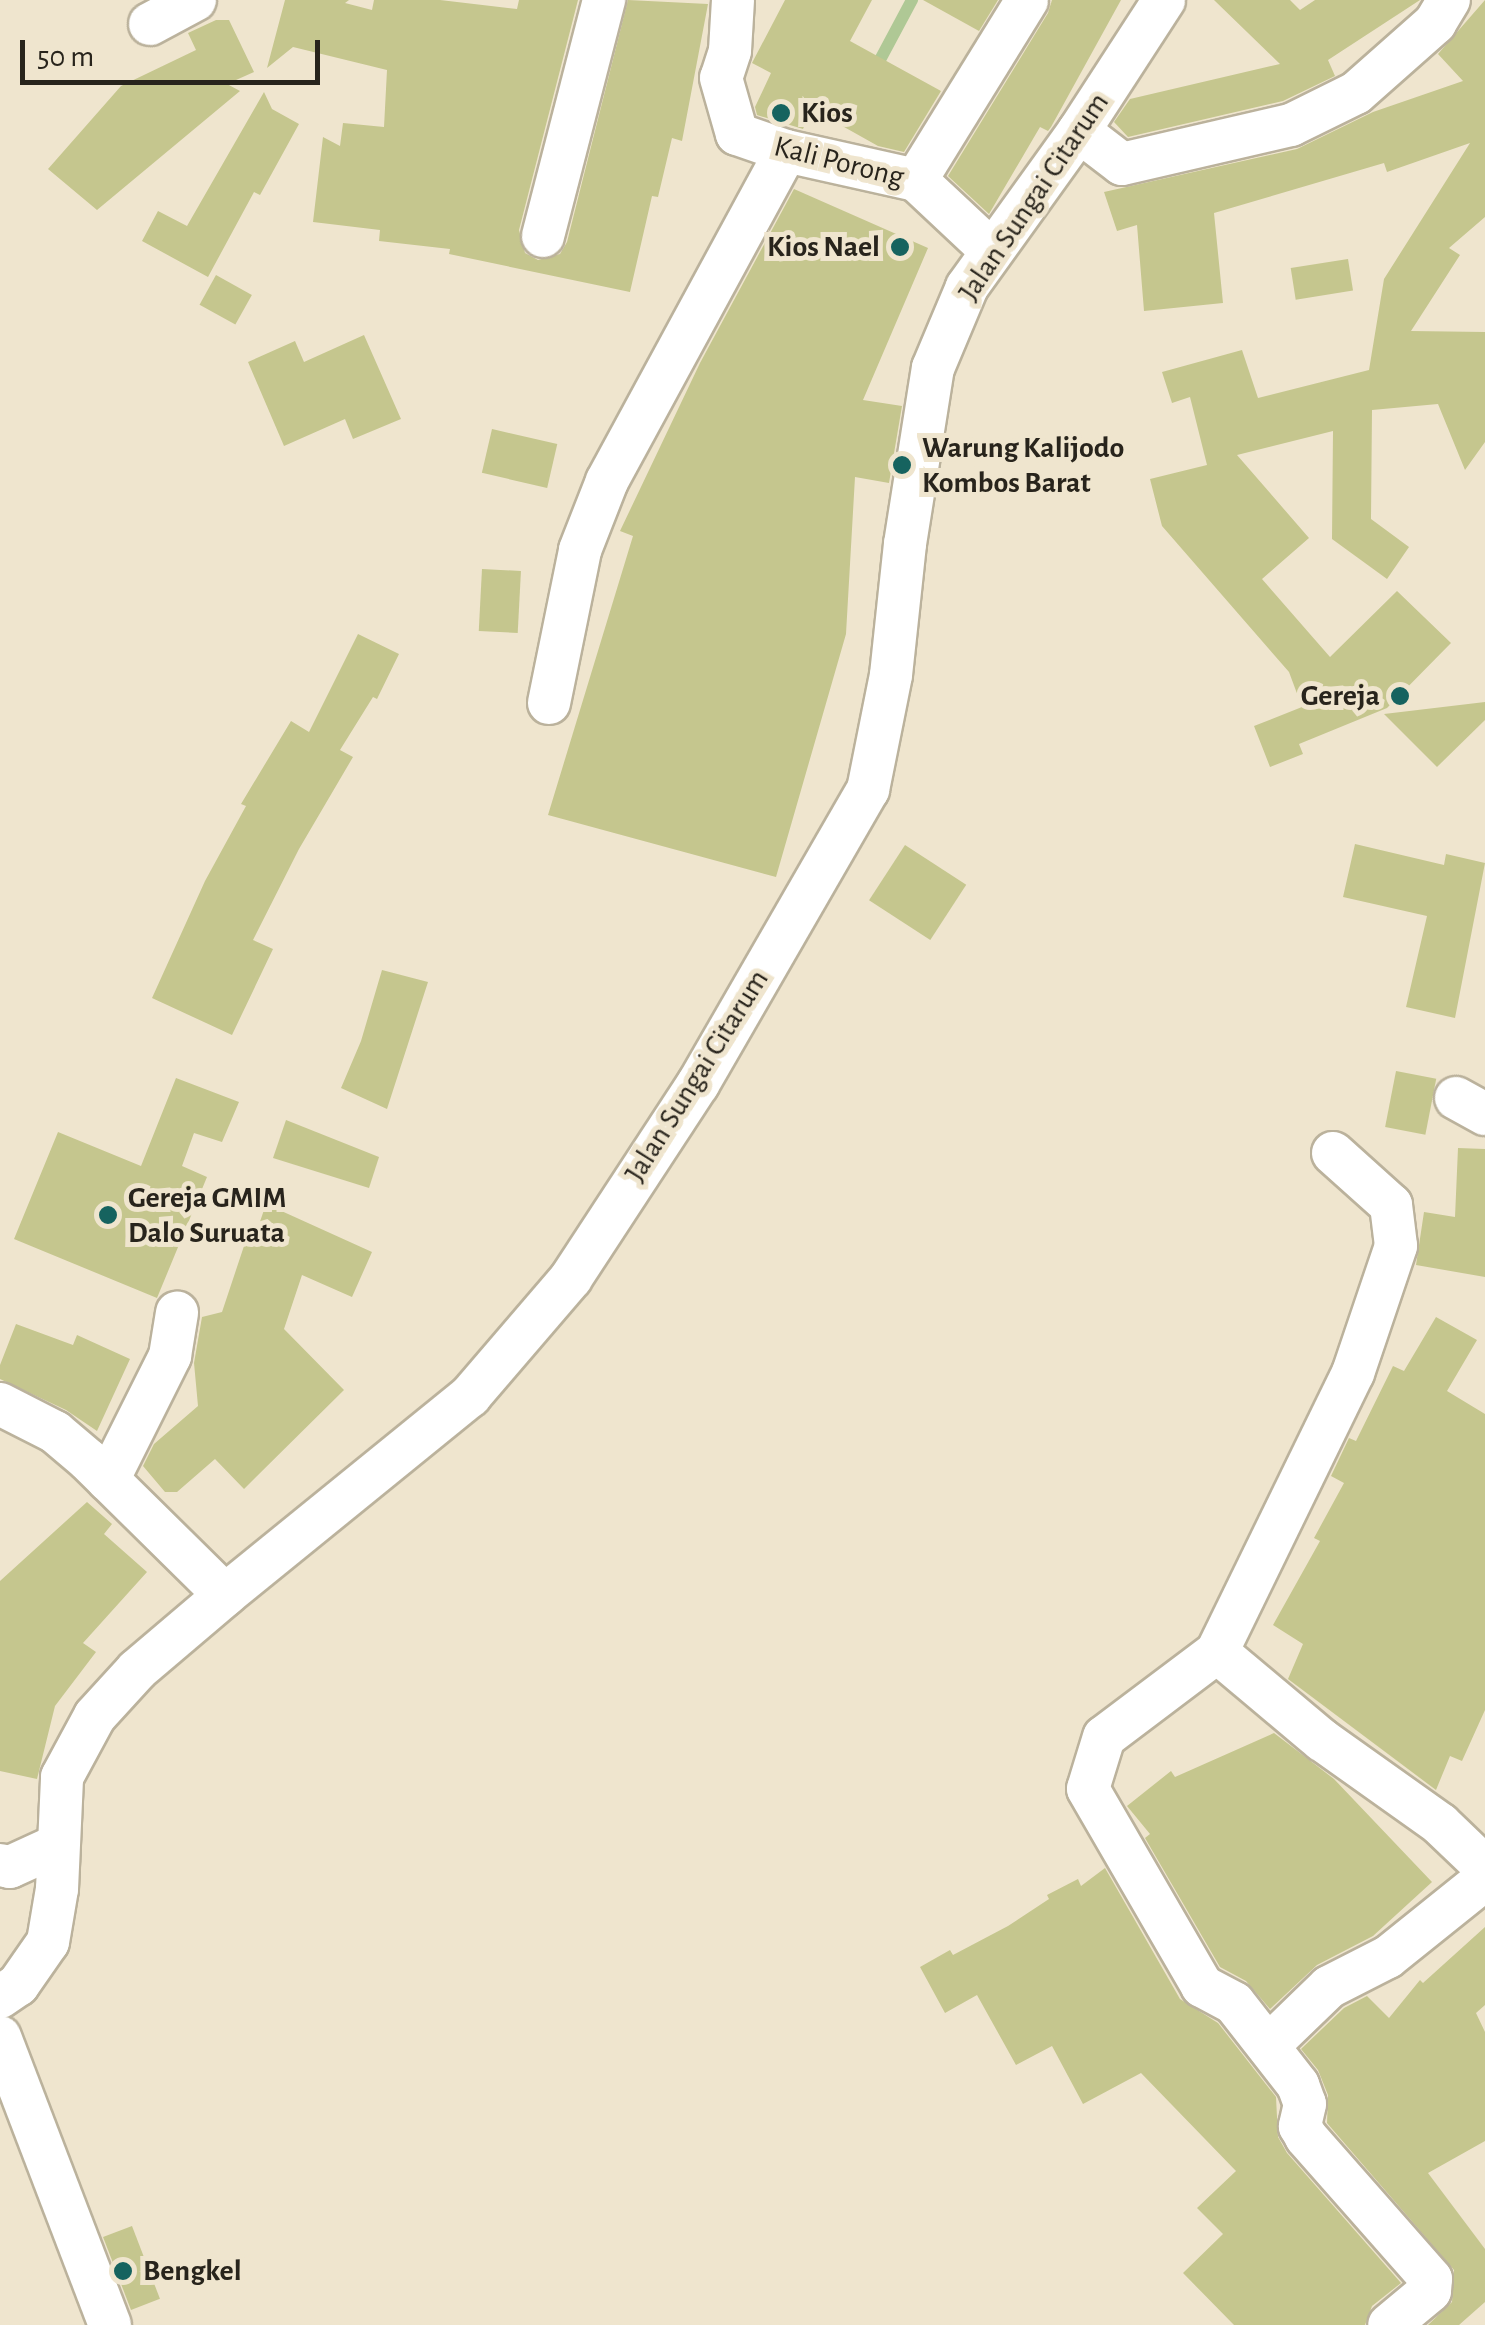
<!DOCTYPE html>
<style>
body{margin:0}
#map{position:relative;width:1485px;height:2325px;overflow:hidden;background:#efe5ce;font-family:"Alegreya Sans",sans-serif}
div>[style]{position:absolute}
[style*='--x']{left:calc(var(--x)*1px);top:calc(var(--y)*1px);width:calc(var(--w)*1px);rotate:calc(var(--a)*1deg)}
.stream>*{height:12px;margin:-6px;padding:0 6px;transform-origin:6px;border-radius:6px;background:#afc895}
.building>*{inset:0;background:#c5c68e;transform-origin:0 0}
.roads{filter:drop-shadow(2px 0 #bbb29c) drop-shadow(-2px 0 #bbb29c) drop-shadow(0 2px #bbb29c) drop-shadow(0 -2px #bbb29c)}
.minor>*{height:42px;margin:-21px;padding:0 21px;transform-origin:21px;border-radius:21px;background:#fff}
.dots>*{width:28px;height:28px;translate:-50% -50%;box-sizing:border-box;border:5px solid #efe5ce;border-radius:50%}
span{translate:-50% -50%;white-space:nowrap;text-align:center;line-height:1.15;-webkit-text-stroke:10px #efe5ce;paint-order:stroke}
.poi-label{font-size:30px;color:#28241c;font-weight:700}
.left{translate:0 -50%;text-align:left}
.right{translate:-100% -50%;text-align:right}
.street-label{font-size:30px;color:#28241c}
.scale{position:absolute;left:20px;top:40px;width:300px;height:45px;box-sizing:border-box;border:5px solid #28241c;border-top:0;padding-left:12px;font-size:30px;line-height:35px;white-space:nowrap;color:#28241c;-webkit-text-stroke:8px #efe5ce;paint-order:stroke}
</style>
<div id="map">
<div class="stream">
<div style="--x:873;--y:73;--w:83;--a:-61.9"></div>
</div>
<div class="building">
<div style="clip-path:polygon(285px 0,349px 0,345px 3px,372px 10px,374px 0,440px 0,517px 9px,519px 0,578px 0,519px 230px,525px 253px,538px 260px,560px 254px,567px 242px,628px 0,708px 4px,682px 141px,672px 138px,658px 197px,652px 196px,630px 292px,449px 254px,450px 249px,379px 241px,380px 230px,313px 222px,323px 137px,340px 146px,343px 123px,384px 127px,387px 70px,293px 47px,267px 68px)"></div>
<div style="clip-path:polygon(785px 0,872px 0,850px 41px,941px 91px,904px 152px,878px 146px,812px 109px,803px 129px,757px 115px,755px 107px,771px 73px,752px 63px)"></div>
<div style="clip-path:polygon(923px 0,998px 0,979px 31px)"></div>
<div style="clip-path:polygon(1052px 0,1121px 0,1051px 127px,1048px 131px,1040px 127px,989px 214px,948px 176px,1048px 13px)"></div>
<div style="clip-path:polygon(1214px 0,1290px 0,1300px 10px,1315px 0,1420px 0,1328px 60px,1335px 76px,1283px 101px,1128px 137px,1114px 122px,1130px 99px,1280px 64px)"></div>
<div style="clip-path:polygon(1485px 0,1485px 217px,1449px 248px,1460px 255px,1411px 331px,1485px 332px,1485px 442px,1465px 470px,1438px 404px,1372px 410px,1371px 519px,1409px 547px,1387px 579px,1332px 539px,1333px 431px,1237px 455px,1309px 538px,1262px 579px,1330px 657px,1397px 591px,1451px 643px,1387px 708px,1299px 744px,1303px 754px,1270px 767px,1254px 726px,1302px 707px,1289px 672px,1162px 526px,1150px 479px,1207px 465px,1190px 397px,1172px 403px,1162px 372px,1242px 350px,1258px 398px,1369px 370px,1384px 279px,1470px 143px,1387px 172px,1384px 163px,1214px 213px,1223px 303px,1144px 311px,1137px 225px,1117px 231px,1104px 192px,1297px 149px,1373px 112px,1463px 81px,1438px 54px)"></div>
<div style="clip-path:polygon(216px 20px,229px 20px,254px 72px,227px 84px,240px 91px,97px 210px,48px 169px,121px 86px,196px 50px,188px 33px)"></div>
<div style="clip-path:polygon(264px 92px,272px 109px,299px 124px,260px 195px,254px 192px,208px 277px,142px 241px,158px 211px,187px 226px)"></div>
<div style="clip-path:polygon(794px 189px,928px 248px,863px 400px,902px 406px,889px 483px,855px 477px,846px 634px,776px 877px,548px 815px,633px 536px,620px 531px,700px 363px)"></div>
<div style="left:1348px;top:259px;width:32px;height:58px;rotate:81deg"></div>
<div style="left:216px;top:275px;width:41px;height:34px;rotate:29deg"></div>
<div style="clip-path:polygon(364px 335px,401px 419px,353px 439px,345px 419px,284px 446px,248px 362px,295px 341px,304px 362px)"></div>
<div style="left:492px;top:429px;width:67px;height:45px;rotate:13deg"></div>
<div style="left:482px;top:569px;width:39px;height:62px;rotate:3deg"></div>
<div style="clip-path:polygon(358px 634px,399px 654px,377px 699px,373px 697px,340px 750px,353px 757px,299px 849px,253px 940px,273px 949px,232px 1035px,152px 998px,205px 881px,246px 806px,241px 804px,291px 721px,309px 732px)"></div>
<div style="clip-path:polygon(1485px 702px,1485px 720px,1437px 767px,1384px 714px)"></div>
<div style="clip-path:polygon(1355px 844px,1444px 865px,1446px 854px,1485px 863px,1455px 1018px,1406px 1007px,1427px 916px,1343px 897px)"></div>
<div style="left:905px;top:845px;width:73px;height:66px;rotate:33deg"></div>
<div style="clip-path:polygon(382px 970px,428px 982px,387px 1109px,341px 1088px,361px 1041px)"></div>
<div style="left:1396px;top:1071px;width:41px;height:57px;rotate:11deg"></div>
<div style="clip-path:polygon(176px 1078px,239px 1102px,222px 1142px,194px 1133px,182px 1166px,207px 1177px,157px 1298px,14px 1239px,58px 1132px,141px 1166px)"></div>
<div style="clip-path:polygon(286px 1120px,379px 1157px,369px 1188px,273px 1158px)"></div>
<div style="clip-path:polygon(1458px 1148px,1485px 1149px,1485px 1277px,1416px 1265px,1424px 1212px,1455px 1217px)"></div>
<div style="clip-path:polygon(266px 1204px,372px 1252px,352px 1297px,302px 1275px,284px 1329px,344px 1390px,244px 1489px,215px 1459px,177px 1492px,165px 1492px,143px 1466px,154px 1444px,198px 1406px,194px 1363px,202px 1317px,222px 1312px,245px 1243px,252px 1245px)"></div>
<div style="clip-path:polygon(1436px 1317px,1477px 1340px,1447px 1391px,1485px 1414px,1485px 1710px,1462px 1761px,1450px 1756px,1436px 1790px,1288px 1679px,1303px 1644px,1273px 1625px,1320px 1541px,1314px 1538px,1344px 1483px,1331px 1476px,1349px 1438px,1356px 1441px,1393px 1366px,1404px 1371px)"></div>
<div style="clip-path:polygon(16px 1324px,73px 1345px,77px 1335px,130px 1359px,97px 1431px,66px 1410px,0 1379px,0 1365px)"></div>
<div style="clip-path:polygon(87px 1502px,112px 1524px,104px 1534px,147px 1572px,83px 1643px,96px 1652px,55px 1706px,37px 1779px,0 1771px,0 1581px)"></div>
<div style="clip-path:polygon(1274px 1733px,1334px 1779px,1432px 1882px,1373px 1936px,1317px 1965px,1270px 2009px,1246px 1981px,1220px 1967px,1145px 1838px,1150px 1834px,1127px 1806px,1171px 1771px,1175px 1777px)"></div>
<div style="clip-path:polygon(1105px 1868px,1180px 1999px,1218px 2023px,1276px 2097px,1278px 2137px,1287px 2153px,1401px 2283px,1372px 2306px,1365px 2325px,1234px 2325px,1183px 2273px,1223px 2234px,1197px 2208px,1236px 2171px,1141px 2073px,1083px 2104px,1052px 2046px,1016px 2065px,977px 1995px,945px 2013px,920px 1967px,950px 1950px,953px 1955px,1008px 1926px,1049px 1899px,1047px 1895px,1078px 1879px,1081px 1886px)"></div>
<div style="clip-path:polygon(1485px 1927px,1485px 2005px,1476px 2013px,1485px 2032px,1485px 2141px,1428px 2173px,1485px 2249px,1485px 2302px,1459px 2325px,1428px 2325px,1452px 2302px,1454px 2270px,1327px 2123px,1328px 2095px,1318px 2070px,1301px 2049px,1344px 2008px,1367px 1996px,1389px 2018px,1420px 1980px,1423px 1983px)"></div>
<div style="left:132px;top:2226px;width:78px;height:31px;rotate:69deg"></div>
</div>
<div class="roads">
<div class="minor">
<div style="--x:733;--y:0;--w:51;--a:93.4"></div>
<div style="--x:730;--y:51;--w:28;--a:108"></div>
<div style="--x:721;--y:78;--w:58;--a:74.1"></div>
<div style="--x:737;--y:134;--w:52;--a:19.1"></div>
<div style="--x:786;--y:151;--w:133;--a:12.6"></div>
<div style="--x:916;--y:180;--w:104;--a:43.1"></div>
<div style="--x:150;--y:24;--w:51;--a:-28.1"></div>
<div style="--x:1079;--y:131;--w:54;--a:37.5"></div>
<div style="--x:1122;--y:164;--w:173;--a:-13"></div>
<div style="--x:1291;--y:125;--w:72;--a:-26.2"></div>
<div style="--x:1356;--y:93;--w:106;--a:-41.5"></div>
<div style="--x:1435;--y:23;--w:27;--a:-59"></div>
<div style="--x:916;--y:180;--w:211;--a:-58.3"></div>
<div style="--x:543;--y:236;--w:244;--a:-75.5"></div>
<div style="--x:549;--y:703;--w:156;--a:-78.5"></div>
<div style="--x:580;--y:550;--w:74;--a:-68.6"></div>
<div style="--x:607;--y:481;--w:375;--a:-61.5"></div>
<div style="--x:1456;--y:1098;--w:33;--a:29"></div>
<div style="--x:1333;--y:1153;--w:78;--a:41.9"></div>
<div style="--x:1391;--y:1205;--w:41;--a:83"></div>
<div style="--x:1396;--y:1246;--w:134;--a:108.7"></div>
<div style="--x:1353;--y:1373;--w:310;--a:116"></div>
<div style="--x:1217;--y:1652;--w:141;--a:143"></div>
<div style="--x:1104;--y:1737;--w:54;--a:107.1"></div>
<div style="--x:1088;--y:1789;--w:228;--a:59.9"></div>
<div style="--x:1202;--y:1986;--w:36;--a:28"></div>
<div style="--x:1234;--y:2003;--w:104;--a:52"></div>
<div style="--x:1298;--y:2085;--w:20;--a:70"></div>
<div style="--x:1305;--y:2104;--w:23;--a:103"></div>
<div style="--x:1300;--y:2126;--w:13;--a:61"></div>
<div style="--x:1306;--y:2137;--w:189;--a:48.6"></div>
<div style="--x:1431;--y:2279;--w:12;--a:95"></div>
<div style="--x:1430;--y:2291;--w:53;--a:140.3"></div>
<div style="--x:0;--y:1404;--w:62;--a:27"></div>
<div style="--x:55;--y:1432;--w:43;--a:40.3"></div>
<div style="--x:88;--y:1460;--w:192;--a:44.6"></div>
<div style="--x:108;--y:1480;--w:139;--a:-63.4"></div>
<div style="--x:170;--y:1356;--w:44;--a:-80.8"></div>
<div style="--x:1217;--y:1652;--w:137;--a:40"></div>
<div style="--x:1322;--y:1740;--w:145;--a:35.4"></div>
<div style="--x:1440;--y:1824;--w:62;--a:43.7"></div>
<div style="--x:0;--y:1865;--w:10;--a:11"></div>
<div style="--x:10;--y:1867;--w:51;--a:-24.5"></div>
<div style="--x:0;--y:1997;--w:22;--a:-34"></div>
<div style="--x:18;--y:1985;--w:52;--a:-55.1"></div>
<div style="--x:48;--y:1942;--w:54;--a:-80.4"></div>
<div style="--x:57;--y:1889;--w:112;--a:-87.4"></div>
<div style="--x:62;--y:1777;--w:69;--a:-61.6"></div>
<div style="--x:95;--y:1716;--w:62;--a:-47.6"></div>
<div style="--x:137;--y:1670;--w:116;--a:-40.4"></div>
<div style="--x:225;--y:1595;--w:316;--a:-39.1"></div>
<div style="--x:470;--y:1396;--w:155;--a:-49.4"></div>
<div style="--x:571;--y:1278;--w:232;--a:-56.8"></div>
<div style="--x:698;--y:1084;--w:340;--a:-60"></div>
<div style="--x:868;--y:790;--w:117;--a:-78.7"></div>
<div style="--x:891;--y:675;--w:132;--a:-83.9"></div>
<div style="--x:905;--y:544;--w:178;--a:-81"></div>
<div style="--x:933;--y:368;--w:88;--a:-67.2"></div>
<div style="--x:967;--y:287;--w:192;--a:-54.3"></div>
<div style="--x:1079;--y:131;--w:156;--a:-57"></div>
<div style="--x:0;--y:2037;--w:308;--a:69.1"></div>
<div style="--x:1268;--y:2046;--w:85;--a:-44"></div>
<div style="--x:1329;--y:1987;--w:66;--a:-27"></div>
<div style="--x:1388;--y:1957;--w:124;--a:-38.8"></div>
</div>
</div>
<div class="dots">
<div style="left:781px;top:113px;background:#16635f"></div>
<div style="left:900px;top:247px;background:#16635f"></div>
<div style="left:902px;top:465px;background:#16635f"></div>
<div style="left:1400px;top:696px;background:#16635f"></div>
<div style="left:108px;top:1215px;background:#16635f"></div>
<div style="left:123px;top:2271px;background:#16635f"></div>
</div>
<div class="poi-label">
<span class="left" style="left:801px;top:113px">Kios</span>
<span class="right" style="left:880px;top:247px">Kios Nael</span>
<span class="left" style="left:922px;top:465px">Warung Kalijodo<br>Kombos Barat</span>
<span class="right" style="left:1380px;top:696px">Gereja</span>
<span class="left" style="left:128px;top:1215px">Gereja GMIM<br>Dalo Suruata</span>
<span class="left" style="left:143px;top:2271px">Bengkel</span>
</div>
<div class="street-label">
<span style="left:839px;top:162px;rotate:14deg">Kali Porong</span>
<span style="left:1034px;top:197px;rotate:-56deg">Jalan Sungai Citarum</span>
<span style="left:697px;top:1076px;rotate:-58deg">Jalan Sungai Citarum</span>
</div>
<div class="scale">50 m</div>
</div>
